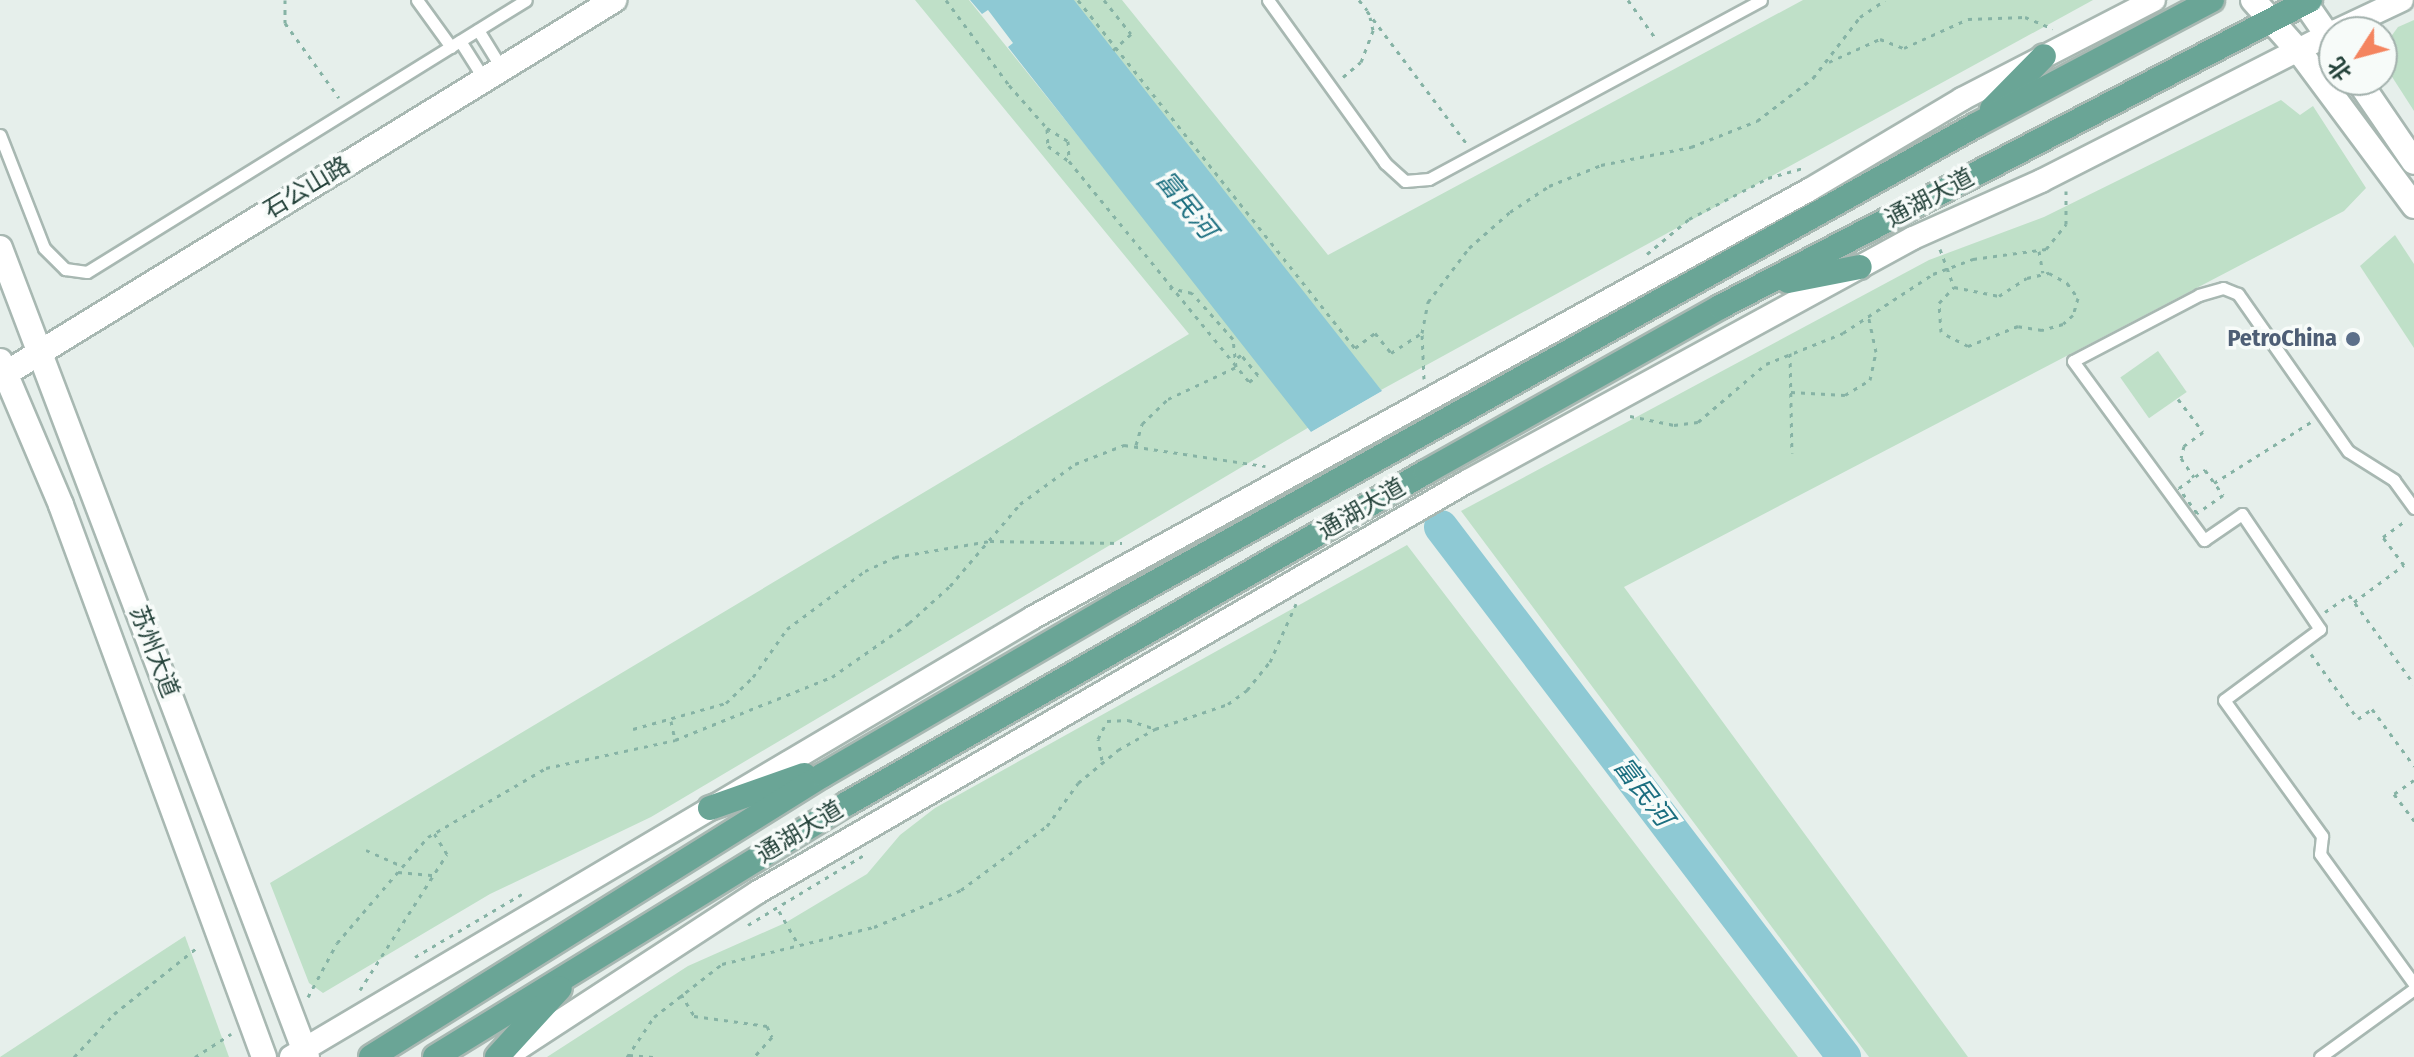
<!DOCTYPE html>
<meta charset="utf-8">
<style>
body{margin:0}
#map{position:relative;width:2414px;height:1057px;overflow:hidden;background:#e6efeb;font-family:"Fira Sans Condensed","Noto Sans SC",sans-serif}
div>[style]{position:absolute}
[style*='--x']{left:calc(var(--x)*1px);top:calc(var(--y)*1px);width:calc(var(--w)*1px);rotate:calc(var(--a)*1deg)}
.green>*{inset:0;background:#bfe0c8;transform-origin:0 0}
.water>*{inset:0;background:#8ec9d4}
.pier>*{inset:0;background:#e6efeb}
.river>*{height:34px;margin:-17px;padding:0 17px;transform-origin:17px;border-radius:17px;background:#8ec9d4}
.path>*{height:3px;margin-top:-1.5px;transform-origin:0;background:repeating-linear-gradient(90deg,#86b3a5 0 4px,transparent 0 10px)}
.roads{filter:drop-shadow(2px 0 #a8b8b2) drop-shadow(-2px 0 #a8b8b2) drop-shadow(0 2px #a8b8b2) drop-shadow(0 -2px #a8b8b2)}
.service>*{height:11px;margin:-5.5px;padding:0 5.5px;transform-origin:5.5px;border-radius:5.5px;background:#fff}
.minor>*{height:22px;margin:-11px;padding:0 11px;transform-origin:11px;border-radius:11px;background:#fff}
.tertiary>*{height:24px;margin:-12px;padding:0 12px;transform-origin:12px;border-radius:12px;background:#fff}
.secondary>*{height:24px;margin:-12px;padding:0 12px;transform-origin:12px;border-radius:12px;background:#fff}
.primary>*{height:24px;margin:-12px;padding:0 12px;transform-origin:12px;border-radius:12px;background:#6aa596}
.dots>*{width:22px;height:22px;translate:-50% -50%;box-sizing:border-box;border:4px solid #f7fbf9;border-radius:50%}
span{translate:-50% -50%;white-space:nowrap;text-align:center;line-height:1.15;-webkit-text-stroke:7px #f7fbf9;paint-order:stroke}
.street-label{font-size:24px;color:#24423a}
.service-label{font-size:24px;color:#4e5e75;font-weight:700}
.right{translate:-100% -50%;text-align:right}
.water-label{font-size:26px;color:#1c6f80;font-style:italic}
.north{position:absolute;left:2318px;top:16px;width:80px;height:80px;box-sizing:border-box;background:#f7fbf9;border:2px solid #a3b1ad;border-radius:50%;rotate:234deg;font-size:22px;font-weight:700;line-height:32px;text-align:center;color:#24423a}
.north::after{content:'';display:block;margin:auto;width:28px;height:36px;background:#f4845f;clip-path:polygon(50% 0,100% 100%,50% 72%,0 100%)}
</style>
<div id="map">
<div class="green">
<div style="clip-path:polygon(915px 0,969px 0,1311px 426px,651px 817px,490px 894px,323px 993px,309px 983px,270px 883px,1189px 334px)"></div>
<div style="clip-path:polygon(1064px 0,1122px 0,1328px 255px,1803px 0,2093px 0,1381px 390px)"></div>
<div style="clip-path:polygon(2414px 20px,2414px 111px,2387px 69px,2386px 58px,2387px 42px,2398px 27px)"></div>
<div style="clip-path:polygon(2281px 100px,2300px 115px,2313px 106px,2366px 188px,2344px 211px,1624px 587px,1968px 1057px,1869px 1057px,1461px 511px,1929px 260px,2044px 217px)"></div>
<div style="clip-path:polygon(2395px 235px,2414px 264px,2414px 348px,2360px 266px)"></div>
<div style="left:2158px;top:351px;width:50px;height:46px;rotate:55deg"></div>
<div style="clip-path:polygon(1407px 545px,1798px 1057px,547px 1057px,688px 966px,785px 923px,867px 874px,900px 835px,935px 808px)"></div>
<div style="clip-path:polygon(185px 936px,229px 1057px,0 1057px)"></div>
</div>
<div class="water">
<div style="clip-path:polygon(970px 0,1074px 0,1382px 391px,1311px 432px,1008px 47px,1013px 43px,988px 10px,982px 14px)"></div>
</div>
<div class="pier">
<div style="clip-path:polygon(1386px 389px,1314px 435px,1308px 434px)"></div>
</div>
<div class="river">
<div style="--x:1441;--y:527;--w:666;--a:52.75"></div>
</div>
<div class="path">
<div style="--x:285;--y:0;--w:23;--a:90"></div>
<div style="--x:285;--y:23;--w:92;--a:54.2"></div>
<div style="--x:946;--y:0;--w:106;--a:53.5"></div>
<div style="--x:1009;--y:85;--w:57;--a:48.5"></div>
<div style="--x:1047;--y:128;--w:25;--a:32"></div>
<div style="--x:1068;--y:141;--w:20;--a:87"></div>
<div style="--x:1069;--y:161;--w:285;--a:50.8"></div>
<div style="--x:1249;--y:382;--w:11;--a:-38"></div>
<div style="--x:1258;--y:375;--w:26;--a:-130"></div>
<div style="--x:1241;--y:355;--w:5;--a:143"></div>
<div style="--x:1078;--y:0;--w:445;--a:51.5"></div>
<div style="--x:1355;--y:348;--w:25;--a:-37"></div>
<div style="--x:1375;--y:333;--w:26;--a:51"></div>
<div style="--x:1391;--y:353;--w:37;--a:-33"></div>
<div style="--x:1104;--y:0;--w:43;--a:51.5"></div>
<div style="--x:1131;--y:34;--w:24;--a:138"></div>
<div style="--x:1359;--y:0;--w:13;--a:51"></div>
<div style="--x:1628;--y:0;--w:48;--a:54.3"></div>
<div style="--x:1367;--y:11;--w:165;--a:53.1"></div>
<div style="--x:1829;--y:62;--w:56;--a:-24.3"></div>
<div style="--x:1880;--y:39;--w:26;--a:21"></div>
<div style="--x:1904;--y:48;--w:70;--a:-24.4"></div>
<div style="--x:1968;--y:19;--w:57;--a:-2"></div>
<div style="--x:2025;--y:17;--w:30;--a:23"></div>
<div style="--x:1343;--y:77;--w:23;--a:-40"></div>
<div style="--x:1361;--y:62;--w:34;--a:-69"></div>
<div style="--x:1373;--y:30;--w:13;--a:-103"></div>
<div style="--x:1047;--y:129;--w:17;--a:87"></div>
<div style="--x:1048;--y:146;--w:26;--a:36"></div>
<div style="--x:1940;--y:249;--w:40;--a:69.8"></div>
<div style="--x:2039;--y:251;--w:22;--a:80"></div>
<div style="--x:1647;--y:254;--w:55;--a:-39.8"></div>
<div style="--x:1689;--y:219;--w:89;--a:-27.4"></div>
<div style="--x:1768;--y:178;--w:36;--a:-16"></div>
<div style="--x:2049;--y:273;--w:21;--a:29"></div>
<div style="--x:2067;--y:283;--w:19;--a:54"></div>
<div style="--x:2078;--y:298;--w:18;--a:106"></div>
<div style="--x:2073;--y:315;--w:13;--a:138"></div>
<div style="--x:2063;--y:324;--w:22;--a:164"></div>
<div style="--x:2042;--y:330;--w:24;--a:-171"></div>
<div style="--x:2018;--y:326;--w:54;--a:158.2"></div>
<div style="--x:1968;--y:346;--w:30;--a:-153"></div>
<div style="--x:1941;--y:332;--w:29;--a:-94"></div>
<div style="--x:1939;--y:303;--w:22;--a:-47"></div>
<div style="--x:1954;--y:287;--w:46;--a:11.3"></div>
<div style="--x:1999;--y:296;--w:33;--a:-33"></div>
<div style="--x:2027;--y:278;--w:23;--a:-13"></div>
<div style="--x:1790;--y:353;--w:100;--a:88.9"></div>
<div style="--x:1424;--y:379;--w:46;--a:-92.5"></div>
<div style="--x:1422;--y:333;--w:32;--a:-79"></div>
<div style="--x:1428;--y:302;--w:68;--a:-52.8"></div>
<div style="--x:1469;--y:248;--w:55;--a:-41.3"></div>
<div style="--x:1510;--y:212;--w:47;--a:-33.7"></div>
<div style="--x:1549;--y:186;--w:56;--a:-22"></div>
<div style="--x:1601;--y:165;--w:92;--a:-11.3"></div>
<div style="--x:1691;--y:147;--w:71;--a:-21.5"></div>
<div style="--x:1757;--y:121;--w:71;--a:-37.5"></div>
<div style="--x:1813;--y:78;--w:77;--a:-52.4"></div>
<div style="--x:1860;--y:17;--w:30;--a:-34"></div>
<div style="--x:1791;--y:392;--w:54;--a:3.2"></div>
<div style="--x:1845;--y:395;--w:29;--a:-31"></div>
<div style="--x:1870;--y:380;--w:29;--a:-78"></div>
<div style="--x:1876;--y:352;--w:35;--a:-102"></div>
<div style="--x:2178;--y:399;--w:41;--a:52.9"></div>
<div style="--x:2203;--y:432;--w:24;--a:144"></div>
<div style="--x:2184;--y:446;--w:12;--a:104"></div>
<div style="--x:2181;--y:458;--w:23;--a:56"></div>
<div style="--x:1630;--y:416;--w:45;--a:11.6"></div>
<div style="--x:1674;--y:425;--w:24;--a:-7"></div>
<div style="--x:1698;--y:422;--w:89;--a:-40.5"></div>
<div style="--x:1766;--y:364;--w:83;--a:-21.9"></div>
<div style="--x:1843;--y:333;--w:108;--a:-33.2"></div>
<div style="--x:1933;--y:274;--w:43;--a:-20.6"></div>
<div style="--x:1973;--y:259;--w:74;--a:-7.8"></div>
<div style="--x:2046;--y:249;--w:32;--a:-51"></div>
<div style="--x:2066;--y:224;--w:33;--a:-90"></div>
<div style="--x:1136;--y:445;--w:22;--a:-74"></div>
<div style="--x:1142;--y:424;--w:36;--a:-44"></div>
<div style="--x:1168;--y:399;--w:75;--a:-25.2"></div>
<div style="--x:1236;--y:367;--w:28;--a:-96"></div>
<div style="--x:1233;--y:339;--w:62;--a:-131.7"></div>
<div style="--x:1192;--y:293;--w:23;--a:-167"></div>
<div style="--x:2205;--y:470;--w:31;--a:54"></div>
<div style="--x:2223;--y:495;--w:32;--a:145"></div>
<div style="--x:2197;--y:513;--w:31;--a:-126"></div>
<div style="--x:2179;--y:488;--w:32;--a:-35"></div>
<div style="--x:2214;--y:483;--w:115;--a:-32.2"></div>
<div style="--x:2354;--y:602;--w:62;--a:-36.5"></div>
<div style="--x:2404;--y:565;--w:35;--a:-127"></div>
<div style="--x:2383;--y:537;--w:27;--a:-36"></div>
<div style="--x:2325;--y:612;--w:29;--a:-35"></div>
<div style="--x:2349;--y:595;--w:110;--a:53.9"></div>
<div style="--x:2311;--y:654;--w:80;--a:54.1"></div>
<div style="--x:2358;--y:719;--w:17;--a:-36"></div>
<div style="--x:2372;--y:709;--w:71;--a:53.6"></div>
<div style="--x:671;--y:721;--w:19;--a:78"></div>
<div style="--x:633;--y:729;--w:97;--a:-15.6"></div>
<div style="--x:726;--y:703;--w:37;--a:-44"></div>
<div style="--x:753;--y:677;--w:59;--a:-54.7"></div>
<div style="--x:787;--y:629;--w:97;--a:-36.6"></div>
<div style="--x:865;--y:571;--w:33;--a:-25"></div>
<div style="--x:895;--y:557;--w:96;--a:-9.6"></div>
<div style="--x:990;--y:541;--w:132;--a:0.9"></div>
<div style="--x:1102;--y:760;--w:21;--a:-101"></div>
<div style="--x:1098;--y:739;--w:20;--a:-63"></div>
<div style="--x:1107;--y:721;--w:21;--a:-3"></div>
<div style="--x:1128;--y:720;--w:28;--a:18"></div>
<div style="--x:2414;--y:780;--w:24;--a:145"></div>
<div style="--x:2394;--y:794;--w:34;--a:53"></div>
<div style="--x:366;--y:850;--w:39;--a:24"></div>
<div style="--x:398;--y:872;--w:36;--a:5"></div>
<div style="--x:779;--y:911;--w:39;--a:60"></div>
<div style="--x:748;--y:925;--w:135;--a:-31.1"></div>
<div style="--x:415;--y:957;--w:124;--a:-30.5"></div>
<div style="--x:360;--y:990;--w:161;--a:-57.4"></div>
<div style="--x:447;--y:854;--w:25;--a:-122"></div>
<div style="--x:681;--y:994;--w:26;--a:59"></div>
<div style="--x:694;--y:1016;--w:74;--a:7.8"></div>
<div style="--x:767;--y:1026;--w:12;--a:66"></div>
<div style="--x:772;--y:1037;--w:27;--a:132"></div>
<div style="--x:308;--y:997;--w:61;--a:-61.8"></div>
<div style="--x:337;--y:943;--w:140;--a:-49.4"></div>
<div style="--x:428;--y:837;--w:137;--a:-30.3"></div>
<div style="--x:546;--y:768;--w:132;--a:-12.2"></div>
<div style="--x:675;--y:740;--w:169;--a:-21.9"></div>
<div style="--x:832;--y:677;--w:94;--a:-35"></div>
<div style="--x:909;--y:623;--w:55;--a:-42.1"></div>
<div style="--x:950;--y:586;--w:108;--a:-49.5"></div>
<div style="--x:1020;--y:504;--w:68;--a:-36"></div>
<div style="--x:1075;--y:464;--w:53;--a:-21.2"></div>
<div style="--x:1124;--y:445;--w:143;--a:8.5"></div>
<div style="--x:629;--y:1055;--w:24;--a:5"></div>
<div style="--x:74;--y:1057;--w:59;--a:-47.1"></div>
<div style="--x:114;--y:1014;--w:109;--a:-38.7"></div>
<div style="--x:195;--y:1057;--w:43;--a:-32.6"></div>
<div style="--x:627;--y:1057;--w:48;--a:-56"></div>
<div style="--x:654;--y:1017;--w:86;--a:-37.9"></div>
<div style="--x:722;--y:964;--w:156;--a:-13.7"></div>
<div style="--x:874;--y:927;--w:95;--a:-23"></div>
<div style="--x:961;--y:890;--w:107;--a:-36.7"></div>
<div style="--x:1047;--y:826;--w:53;--a:-54.2"></div>
<div style="--x:1078;--y:783;--w:52;--a:-39.5"></div>
<div style="--x:1118;--y:750;--w:43;--a:-29.6"></div>
<div style="--x:1155;--y:729;--w:77;--a:-18.9"></div>
<div style="--x:1228;--y:704;--w:24;--a:-36"></div>
<div style="--x:1247;--y:690;--w:36;--a:-51"></div>
<div style="--x:1270;--y:662;--w:64;--a:-65.9"></div>
</div>
<div class="roads">
<div class="service">
<div style="--x:417;--y:0;--w:58;--a:54.1"></div>
<div style="--x:1268;--y:0;--w:201;--a:54.3"></div>
<div style="--x:1385;--y:163;--w:27;--a:42"></div>
<div style="--x:1405;--y:181;--w:24;--a:-5"></div>
<div style="--x:1429;--y:179;--w:377;--a:-28.3"></div>
<div style="--x:478;--y:30;--w:46;--a:58.4"></div>
<div style="--x:460;--y:41;--w:45;--a:57.7"></div>
<div style="--x:0;--y:135;--w:121;--a:68.7"></div>
<div style="--x:44;--y:248;--w:30;--a:45"></div>
<div style="--x:65;--y:269;--w:22;--a:8"></div>
<div style="--x:87;--y:272;--w:516;--a:-31.78"></div>
<div style="--x:2414;--y:508;--w:34;--a:-126"></div>
<div style="--x:2394;--y:480;--w:54;--a:-147.8"></div>
<div style="--x:2348;--y:451;--w:192;--a:-125"></div>
<div style="--x:2238;--y:294;--w:16;--a:-158"></div>
<div style="--x:2223;--y:288;--w:25;--a:164"></div>
<div style="--x:2199;--y:295;--w:142;--a:152.4"></div>
<div style="--x:2073;--y:361;--w:222;--a:53.8"></div>
<div style="--x:2204;--y:540;--w:46;--a:-34.4"></div>
<div style="--x:2242;--y:514;--w:139;--a:55.9"></div>
<div style="--x:2320;--y:629;--w:119;--a:143.5"></div>
<div style="--x:2224;--y:700;--w:168;--a:54.2"></div>
<div style="--x:2322;--y:836;--w:18;--a:96"></div>
<div style="--x:2320;--y:854;--w:160;--a:54.1"></div>
<div style="--x:2320;--y:1057;--w:116;--a:-35.9"></div>
</div>
<div class="minor">
<div style="--x:2334;--y:32;--w:75;--a:-25.2"></div>
<div style="--x:291;--y:1057;--w:861;--a:-30.64"></div>
<div style="--x:1032;--y:618;--w:887;--a:-28.85"></div>
<div style="--x:1809;--y:190;--w:178;--a:-30.7"></div>
<div style="--x:1962;--y:99;--w:216;--a:-27.3"></div>
<div style="--x:505;--y:1057;--w:302;--a:-33.1"></div>
<div style="--x:758;--y:892;--w:820;--a:-30.07"></div>
<div style="--x:1468;--y:481;--w:507;--a:-28.64"></div>
<div style="--x:1913;--y:238;--w:140;--a:-24"></div>
<div style="--x:2041;--y:181;--w:329;--a:-27"></div>
</div>
<div class="tertiary">
<div style="--x:0;--y:248;--w:865;--a:69.22"></div>
<div style="--x:0;--y:361;--w:156;--a:67"></div>
<div style="--x:61;--y:505;--w:588;--a:69.81"></div>
<div style="--x:0;--y:377;--w:721;--a:-31.55"></div>
</div>
<div class="secondary">
<div style="--x:2253;--y:0;--w:74;--a:48.3"></div>
<div style="--x:2302;--y:55;--w:188;--a:53.4"></div>
<div style="--x:2303;--y:0;--w:55;--a:55.4"></div>
<div style="--x:2358;--y:80;--w:99;--a:55.7"></div>
</div>
<div class="primary">
<div style="--x:1992;--y:109;--w:74;--a:-45.5"></div>
<div style="--x:1788;--y:281;--w:73;--a:-11"></div>
<div style="--x:710;--y:808;--w:100;--a:-19.3"></div>
<div style="--x:371;--y:1057;--w:533;--a:-31.96"></div>
<div style="--x:823;--y:775;--w:344;--a:-30.2"></div>
<div style="--x:1120;--y:602;--w:980;--a:-29.13"></div>
<div style="--x:1976;--y:125;--w:267;--a:-27.9"></div>
<div style="--x:435;--y:1057;--w:485;--a:-31.6"></div>
<div style="--x:848;--y:803;--w:666;--a:-29.8"></div>
<div style="--x:1426;--y:472;--w:337;--a:-29.3"></div>
<div style="--x:1720;--y:307;--w:665;--a:-27.49"></div>
<div style="--x:497;--y:1057;--w:93;--a:-47.6"></div>
</div>
</div>
<div class="dots">
<div style="left:2353px;top:339px;background:#5c6f8a"></div>
</div>
<div class="street-label">
<span style="left:307px;top:188px;rotate:-31deg">石公山路</span>
<span style="left:1930px;top:198px;rotate:-28deg">通湖大道</span>
<span style="left:1362px;top:509px;rotate:-30deg">通湖大道</span>
<span style="left:154px;top:652px;rotate:69deg">苏州大道</span>
<span style="left:800px;top:832px;rotate:-31deg">通湖大道</span>
</div>
<div class="service-label">
<span class="right" style="left:2337px;top:339px">PetroChina</span>
</div>
<div class="water-label">
<span style="left:1186px;top:205px;rotate:51deg">富民河</span>
<span style="left:1643px;top:792px;rotate:53deg">富民河</span>
</div>
<div class="north">北</div>
</div>
